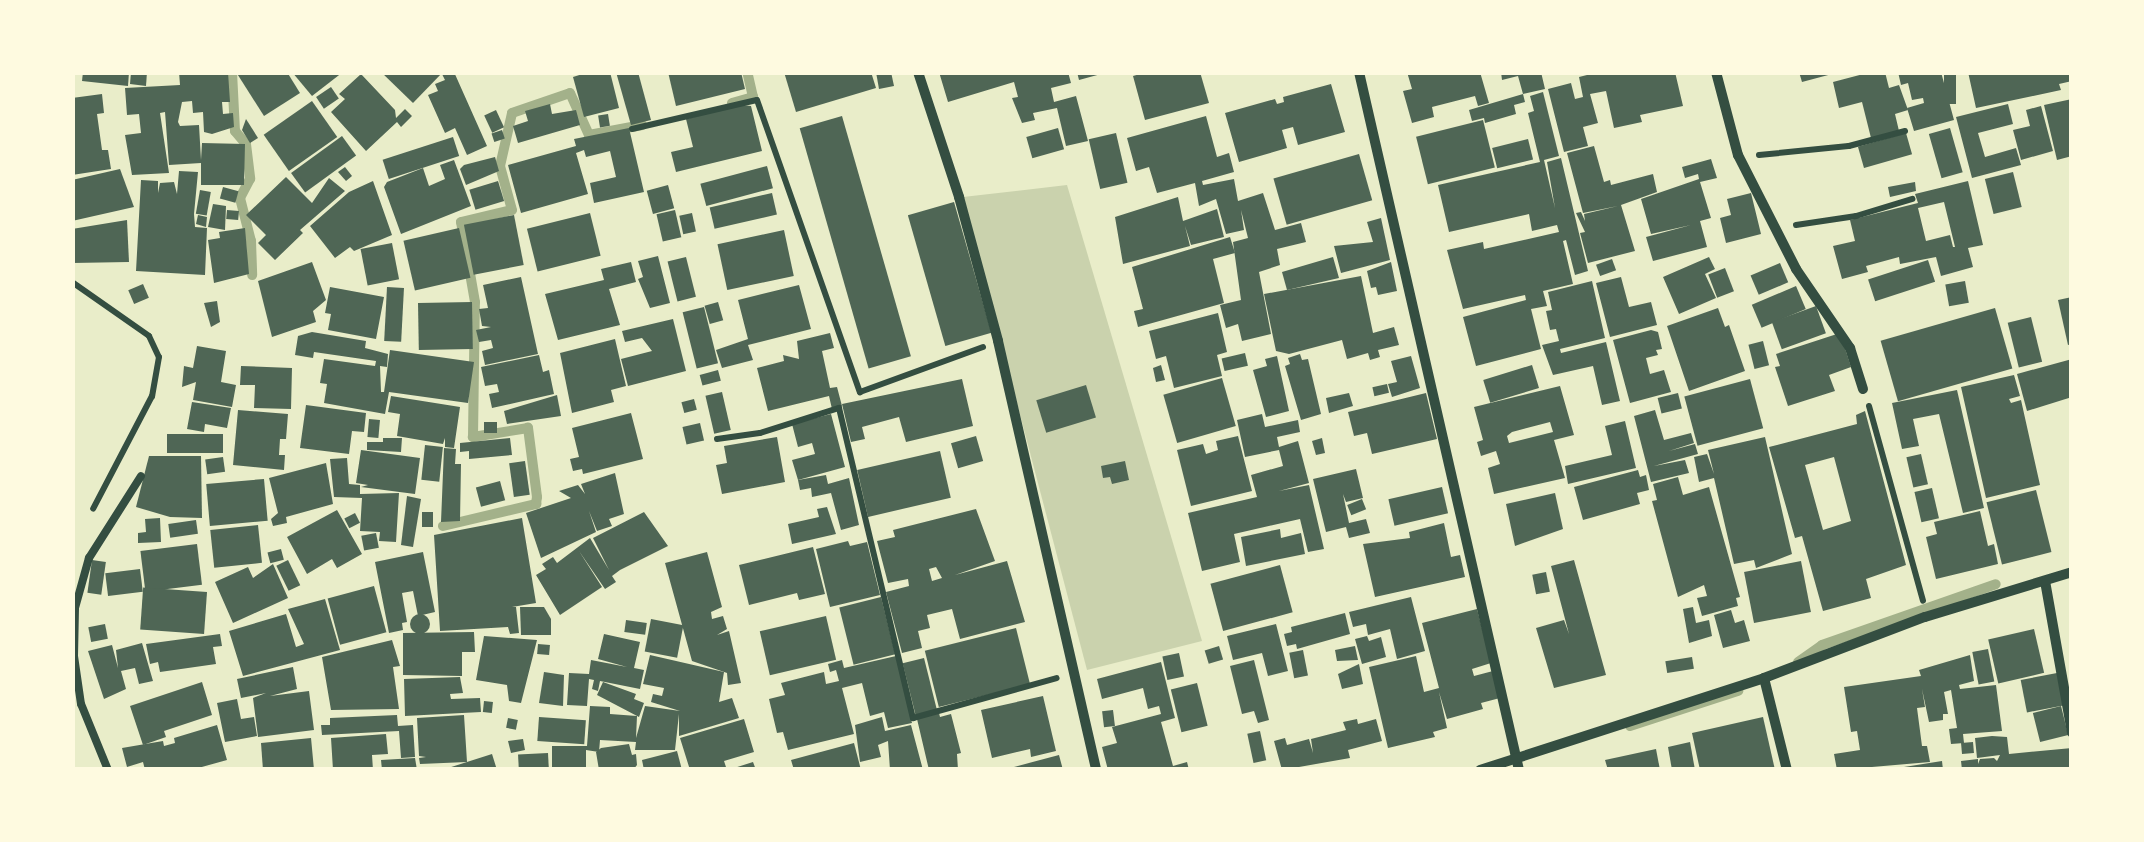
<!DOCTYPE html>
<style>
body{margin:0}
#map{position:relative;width:2144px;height:842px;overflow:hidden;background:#e9edc9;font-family:Arial,sans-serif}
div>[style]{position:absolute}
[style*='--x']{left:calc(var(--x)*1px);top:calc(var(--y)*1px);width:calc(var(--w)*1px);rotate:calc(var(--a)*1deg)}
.green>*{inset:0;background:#cad2ad}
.stream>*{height:10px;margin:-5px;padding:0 5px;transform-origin:5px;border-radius:5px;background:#a3b18a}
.building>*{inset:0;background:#4f6655;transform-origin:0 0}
.round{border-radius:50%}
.path>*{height:6px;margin:-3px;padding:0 3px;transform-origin:3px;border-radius:3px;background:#344e41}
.service>*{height:8px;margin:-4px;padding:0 4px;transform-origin:4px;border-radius:4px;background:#344e41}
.minor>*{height:10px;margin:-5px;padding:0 5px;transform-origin:5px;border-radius:5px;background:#344e41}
span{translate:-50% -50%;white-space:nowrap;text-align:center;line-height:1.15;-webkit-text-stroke:8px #fefae0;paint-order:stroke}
.frame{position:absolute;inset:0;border:75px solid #fefae0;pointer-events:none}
</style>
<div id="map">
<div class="green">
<div style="clip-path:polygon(1067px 185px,1202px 641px,1087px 670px,963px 197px)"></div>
</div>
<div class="stream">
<div style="--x:232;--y:72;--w:59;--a:87.1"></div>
<div style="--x:235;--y:131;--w:17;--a:50"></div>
<div style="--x:246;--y:144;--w:35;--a:83"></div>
<div style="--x:250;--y:179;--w:21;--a:118"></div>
<div style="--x:240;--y:198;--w:44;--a:75.7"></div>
<div style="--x:251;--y:241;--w:34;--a:88"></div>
<div style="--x:732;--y:103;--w:22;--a:-16"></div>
<div style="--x:753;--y:97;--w:26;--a:-103"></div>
<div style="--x:443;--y:526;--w:96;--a:-13.3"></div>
<div style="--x:536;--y:504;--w:7;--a:-82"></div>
<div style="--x:537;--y:497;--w:70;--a:-97.4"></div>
<div style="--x:528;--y:428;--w:56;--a:170.7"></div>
<div style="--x:473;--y:437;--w:135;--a:-89.2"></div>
<div style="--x:475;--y:302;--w:81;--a:-99.9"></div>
<div style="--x:461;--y:222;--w:52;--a:-13.2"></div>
<div style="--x:512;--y:210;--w:46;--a:-105.3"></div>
<div style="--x:500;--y:166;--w:54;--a:-77.2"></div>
<div style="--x:512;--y:113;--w:61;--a:-19"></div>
<div style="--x:570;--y:93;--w:46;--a:65.7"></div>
<div style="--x:589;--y:135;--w:54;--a:-10.7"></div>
<div style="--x:1798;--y:662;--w:29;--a:-35"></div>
<div style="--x:1822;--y:645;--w:184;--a:-19.3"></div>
<div style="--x:1630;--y:726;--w:114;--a:-18"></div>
</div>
<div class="building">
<div style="clip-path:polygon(83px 72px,129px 72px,128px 86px,82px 81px)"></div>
<div style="clip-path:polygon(131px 72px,147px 72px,146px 86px,130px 84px)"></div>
<div style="clip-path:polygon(179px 72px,228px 72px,230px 102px,222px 102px,223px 114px,233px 113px,234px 127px,212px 134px,204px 132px,203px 112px,193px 113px,192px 101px,182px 102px,178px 122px,180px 126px,199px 125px,201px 160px,202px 143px,245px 144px,244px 185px,201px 185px,201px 163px,169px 165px,165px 112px,160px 113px,169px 173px,132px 175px,125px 135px,141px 133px,139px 114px,127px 115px,125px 88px,180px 85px)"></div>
<div style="clip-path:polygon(236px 72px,287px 72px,300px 93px,264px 116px)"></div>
<div style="clip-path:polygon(292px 72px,343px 72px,312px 96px)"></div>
<div style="clip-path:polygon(381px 72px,443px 72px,413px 103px)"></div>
<div style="clip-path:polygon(454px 72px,487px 146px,467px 155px,455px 128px,445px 133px,428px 95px,438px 91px,435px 84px,445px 80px,442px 74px)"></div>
<div style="clip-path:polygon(589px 72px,610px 72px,619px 108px,584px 117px,573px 77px)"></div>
<div style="clip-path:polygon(616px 72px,638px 72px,651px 120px,631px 125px)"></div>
<div style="clip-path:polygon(668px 72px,741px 72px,745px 89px,676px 106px)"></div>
<div style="clip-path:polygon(784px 72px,871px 72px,876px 88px,796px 112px)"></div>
<div style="clip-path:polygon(876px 72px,891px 72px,894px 86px,879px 89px)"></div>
<div style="clip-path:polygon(939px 72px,1068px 72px,1071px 83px,1051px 88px,1054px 102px,1076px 96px,1088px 141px,1066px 146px,1057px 108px,1033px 113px,1035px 120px,1022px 123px,1012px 98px,1018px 97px,1014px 82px,948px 102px)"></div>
<div style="clip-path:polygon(1077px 72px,1101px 72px,1101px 74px,1079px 80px)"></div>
<div style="clip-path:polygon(1147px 72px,1200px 72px,1209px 103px,1145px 120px,1133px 76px)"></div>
<div style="clip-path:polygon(1407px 72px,1480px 72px,1489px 103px,1478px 106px,1475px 96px,1432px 107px,1434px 117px,1412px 123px,1403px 91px,1412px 89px)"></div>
<div style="clip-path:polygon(1501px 72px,1541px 72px,1545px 89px,1523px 94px,1525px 102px,1514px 105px,1516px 114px,1485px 123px,1484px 118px,1472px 121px,1469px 110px,1523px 94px,1518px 76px,1502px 80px)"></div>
<div style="clip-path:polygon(1599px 72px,1675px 72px,1683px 106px,1640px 115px,1642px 122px,1614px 128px,1606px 91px,1590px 94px,1598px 123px,1583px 127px,1588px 146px,1564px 152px,1548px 89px,1571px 83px,1575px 99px,1583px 97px,1579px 77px)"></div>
<div style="clip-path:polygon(1799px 72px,1832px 72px,1832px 74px,1802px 82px)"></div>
<div style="clip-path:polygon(1871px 72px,1885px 72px,1889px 88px,1899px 85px,1908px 110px,1895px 114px,1899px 131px,1871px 138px,1862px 102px,1839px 108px,1833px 82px)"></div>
<div style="clip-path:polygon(1898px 72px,1941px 72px,1954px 120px,1914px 131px,1907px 108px,1924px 103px,1923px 98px,1912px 100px,1908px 83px,1901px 85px)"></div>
<div style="left:1944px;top:72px;width:12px;height:32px"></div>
<div style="clip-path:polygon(1968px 72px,2072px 72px,2072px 81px,2059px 84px,2061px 90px,1976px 108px)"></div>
<div style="clip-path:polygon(361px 74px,395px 110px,396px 118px,405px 109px,412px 116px,401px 127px,397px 122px,366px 151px,331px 112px,345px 99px,339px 94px)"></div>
<div style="clip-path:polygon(1331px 84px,1345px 132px,1298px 145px,1293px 127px,1282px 130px,1287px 148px,1239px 162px,1225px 113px,1275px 99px,1277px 104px,1284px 102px,1283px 97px)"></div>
<div style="left:331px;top:87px;width:14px;height:18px;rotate:56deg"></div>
<div style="clip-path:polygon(1543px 92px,1559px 156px,1544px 160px,1555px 208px,1547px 162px,1561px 158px,1588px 271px,1575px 275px,1566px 240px,1563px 241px,1573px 284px,1543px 291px,1547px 306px,1531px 309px,1541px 349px,1476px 366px,1463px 317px,1526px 300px,1525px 295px,1463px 309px,1447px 250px,1483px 242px,1484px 249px,1559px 232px,1557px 225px,1532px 231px,1529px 214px,1449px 232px,1438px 185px,1540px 162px,1528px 113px,1534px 111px,1530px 96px)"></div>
<div style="clip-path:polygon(102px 94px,104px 113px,97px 114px,102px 150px,108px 150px,111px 169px,72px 175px,72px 98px)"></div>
<div style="clip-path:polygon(2072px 99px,2072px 156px,2057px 160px,2044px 105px)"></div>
<div style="left:312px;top:101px;width:44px;height:59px;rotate:55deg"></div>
<div style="clip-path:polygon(550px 104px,552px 114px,576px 110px,580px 125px,518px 143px,513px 126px,528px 121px,525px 111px)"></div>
<div style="clip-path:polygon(2008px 104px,2013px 124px,1978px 133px,1985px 157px,2016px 148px,2021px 165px,1972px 178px,1956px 117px)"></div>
<div style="clip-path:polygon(742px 105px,751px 106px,762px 151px,676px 172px,671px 152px,693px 147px,686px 119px)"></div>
<div style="clip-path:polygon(2041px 106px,2053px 151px,2021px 160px,2013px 130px,2030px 126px,2026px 110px)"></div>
<div style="left:496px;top:110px;width:19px;height:13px;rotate:65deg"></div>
<div style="left:608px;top:114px;width:12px;height:10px;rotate:81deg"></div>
<div style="left:842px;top:116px;width:250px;height:44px;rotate:74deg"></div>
<div style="clip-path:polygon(1206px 116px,1217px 157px,1229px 153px,1234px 172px,1202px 181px,1203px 185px,1234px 179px,1238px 201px,1263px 193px,1275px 230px,1301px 223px,1306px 242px,1277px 249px,1280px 265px,1259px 272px,1271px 334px,1242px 341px,1238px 324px,1226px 328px,1220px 305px,1241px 300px,1233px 242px,1248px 238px,1241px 210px,1244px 230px,1226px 234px,1216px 199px,1199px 206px,1195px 183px,1157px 193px,1149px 167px,1136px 171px,1127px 138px)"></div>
<div style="clip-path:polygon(246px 119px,258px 138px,250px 143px,242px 130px)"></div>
<div style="left:1483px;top:120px;width:49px;height:69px;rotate:76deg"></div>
<div style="clip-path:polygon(629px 128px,644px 192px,594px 203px,590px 183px,616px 177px,610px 151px,586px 157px,584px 150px,576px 153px,588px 194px,521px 213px,508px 165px,576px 146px,574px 139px)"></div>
<div style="left:1058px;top:128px;width:22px;height:33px;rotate:74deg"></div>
<div style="left:1950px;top:128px;width:46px;height:22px;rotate:74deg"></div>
<div style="left:502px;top:130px;width:9px;height:11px;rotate:72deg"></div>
<div style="left:1116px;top:133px;width:51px;height:28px;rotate:77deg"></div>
<div style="left:1906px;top:133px;width:22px;height:50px;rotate:74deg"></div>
<div style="left:342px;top:136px;width:24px;height:63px;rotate:54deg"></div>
<div style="left:453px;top:137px;width:20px;height:74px;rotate:72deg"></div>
<div style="left:1528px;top:139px;width:21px;height:37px;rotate:76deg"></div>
<div style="clip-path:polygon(1594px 146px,1604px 182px,1610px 180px,1611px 185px,1653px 174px,1657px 192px,1621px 205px,1635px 251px,1588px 263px,1580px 233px,1585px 232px,1576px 213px,1581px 212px,1585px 221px,1584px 214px,1618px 206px,1583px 213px,1567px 153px)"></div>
<div style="left:1359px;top:154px;width:48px;height:89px;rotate:74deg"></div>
<div style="clip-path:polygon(495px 157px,499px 171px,466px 185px,460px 169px,464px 165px)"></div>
<div style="clip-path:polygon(1711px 159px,1717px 178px,1700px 182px,1711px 218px,1700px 221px,1707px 247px,1653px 261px,1646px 237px,1691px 225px,1651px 234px,1641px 199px,1699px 179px,1698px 174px,1685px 178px,1682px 167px)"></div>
<div style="clip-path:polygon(454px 160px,471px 206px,401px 234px,384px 187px,387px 182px,423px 168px,429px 186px,445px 179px,440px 165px)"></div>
<div style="left:767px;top:166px;width:23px;height:69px;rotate:75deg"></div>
<div style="clip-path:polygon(345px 167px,352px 176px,346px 181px,338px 172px)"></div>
<div style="clip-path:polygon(120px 169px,134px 207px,72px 221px,72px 180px)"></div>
<div style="clip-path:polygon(179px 171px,198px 172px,194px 214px,195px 227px,207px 228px,205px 275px,136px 271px,141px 180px,158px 181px,158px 193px,160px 183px,174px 182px,177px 194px)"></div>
<div style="left:2013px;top:172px;width:36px;height:29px;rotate:76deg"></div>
<div style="clip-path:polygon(286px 177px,312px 203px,329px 178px,345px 191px,300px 230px,303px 233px,275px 260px,258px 243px,266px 235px,246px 215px)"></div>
<div style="clip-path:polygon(373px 181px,392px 235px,354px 251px,350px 247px,335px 258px,310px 226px,349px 192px)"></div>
<div style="left:498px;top:181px;width:21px;height:30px;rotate:73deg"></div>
<div style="clip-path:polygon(evenodd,1968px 181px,1983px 245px,1968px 248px,1973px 267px,1941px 276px,1936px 257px,1900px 264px,1899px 257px,1866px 266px,1868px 272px,1842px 279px,1833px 246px,1855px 241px,1850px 220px,1918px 203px,1915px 194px,1968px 181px,1944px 202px,1955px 247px,1953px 247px,1950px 235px,1926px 241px,1918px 208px,1944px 202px)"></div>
<div style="clip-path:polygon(1915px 182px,1916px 191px,1890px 197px,1888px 187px)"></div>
<div style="left:668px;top:185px;width:24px;height:22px;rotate:75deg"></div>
<div style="left:223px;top:187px;width:16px;height:12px;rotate:15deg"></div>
<div style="left:200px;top:190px;width:11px;height:24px;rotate:10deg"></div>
<div style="left:772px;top:193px;width:22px;height:64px;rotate:77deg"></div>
<div style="clip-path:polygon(1751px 193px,1761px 234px,1726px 243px,1720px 218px,1731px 215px,1727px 199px)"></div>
<div style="clip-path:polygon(1178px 197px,1183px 221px,1217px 209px,1224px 237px,1191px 245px,1185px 226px,1190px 246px,1123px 264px,1115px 217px)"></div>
<div style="left:954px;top:202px;width:136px;height:48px;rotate:74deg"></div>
<div style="clip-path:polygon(213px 204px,226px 206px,225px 230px,208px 227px)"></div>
<div style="left:227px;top:210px;width:12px;height:9px;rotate:5deg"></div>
<div style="left:675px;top:210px;width:28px;height:19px;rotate:77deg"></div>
<div style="left:590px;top:213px;width:44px;height:65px;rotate:76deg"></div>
<div style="left:692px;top:213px;width:19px;height:13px;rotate:78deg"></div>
<div style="clip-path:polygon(198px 215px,207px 217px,206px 227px,196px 224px)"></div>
<div style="left:514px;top:215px;width:51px;height:51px;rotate:79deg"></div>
<div style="clip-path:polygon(1381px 218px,1390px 260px,1341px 273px,1334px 246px,1373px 242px,1367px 222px)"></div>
<div style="clip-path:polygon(127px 220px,129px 262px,72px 263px,72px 229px)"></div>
<div style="clip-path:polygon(245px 228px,249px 274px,214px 283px,208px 240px,220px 238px,219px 232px)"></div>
<div style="left:459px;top:228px;width:51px;height:57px;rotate:77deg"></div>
<div style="left:784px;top:230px;width:47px;height:68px;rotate:78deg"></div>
<div style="clip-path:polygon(1230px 237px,1235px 253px,1213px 259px,1224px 303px,1138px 327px,1134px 311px,1143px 309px,1132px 267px)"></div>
<div style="left:392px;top:243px;width:37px;height:32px;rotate:79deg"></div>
<div style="clip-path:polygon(658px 256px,670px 303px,650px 308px,638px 279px,643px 277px,638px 261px)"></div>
<div style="left:686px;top:257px;width:41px;height:19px;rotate:76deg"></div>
<div style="clip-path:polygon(1333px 257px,1339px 278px,1287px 290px,1282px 272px)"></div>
<div style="clip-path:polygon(1709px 257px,1715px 269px,1705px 274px,1716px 298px,1679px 314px,1663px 277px)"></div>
<div style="left:1612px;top:259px;width:12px;height:17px;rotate:70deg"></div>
<div style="left:1928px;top:260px;width:23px;height:63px;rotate:72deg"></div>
<div style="clip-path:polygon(312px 262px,326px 300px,313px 311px,316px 322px,272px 337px,258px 281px)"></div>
<div style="clip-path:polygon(631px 262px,636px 282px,609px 289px,620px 325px,558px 340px,545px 294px,604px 280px,601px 269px)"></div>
<div style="clip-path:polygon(1391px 262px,1397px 291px,1378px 295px,1376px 287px,1371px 288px,1367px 271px)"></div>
<div style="left:1780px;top:263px;width:21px;height:32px;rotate:67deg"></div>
<div style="left:1725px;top:268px;width:25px;height:18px;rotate:69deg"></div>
<div style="clip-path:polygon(1361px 276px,1373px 333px,1394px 327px,1399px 345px,1378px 350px,1380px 357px,1370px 360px,1368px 353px,1347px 359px,1342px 340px,1289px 354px,1276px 351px,1264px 294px)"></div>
<div style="clip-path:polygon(521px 277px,538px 354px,485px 365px,482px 351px,493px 348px,491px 340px,479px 342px,476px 330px,491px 327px,482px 326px,479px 309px,488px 308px,483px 285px)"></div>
<div style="clip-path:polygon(1621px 277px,1629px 307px,1651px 302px,1657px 325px,1610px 337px,1596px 283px)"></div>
<div style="clip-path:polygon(1592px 281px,1605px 338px,1560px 349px,1561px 353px,1606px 342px,1620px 401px,1602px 405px,1593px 366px,1553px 375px,1542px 345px,1559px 341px,1556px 329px,1550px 330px,1546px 311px,1552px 310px,1548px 292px)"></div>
<div style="left:1965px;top:281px;width:22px;height:20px;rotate:80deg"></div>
<div style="left:143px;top:284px;width:15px;height:16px;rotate:67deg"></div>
<div style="clip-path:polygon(799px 285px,811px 329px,748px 345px,753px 360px,722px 368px,716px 350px,748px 339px,738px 300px)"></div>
<div style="left:1796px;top:286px;width:25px;height:48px;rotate:67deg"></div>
<div style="clip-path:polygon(330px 287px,384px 297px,376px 339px,328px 330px,331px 314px,325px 313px)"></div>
<div style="left:387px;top:287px;width:17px;height:54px;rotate:3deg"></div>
<div style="clip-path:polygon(2072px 297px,2072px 344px,2068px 345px,2058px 300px)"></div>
<div style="clip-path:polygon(217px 301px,220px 322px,211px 327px,204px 303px)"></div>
<div style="left:472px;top:302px;width:47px;height:54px;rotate:89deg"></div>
<div style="left:718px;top:302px;width:19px;height:14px;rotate:74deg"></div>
<div style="left:1816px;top:306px;width:29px;height:47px;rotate:70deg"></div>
<div style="left:704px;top:307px;width:58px;height:22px;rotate:76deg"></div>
<div style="clip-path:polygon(1718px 308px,1725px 327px,1729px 325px,1745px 371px,1689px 391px,1667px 326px)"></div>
<div style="left:1995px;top:308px;width:63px;height:119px;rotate:74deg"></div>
<div style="clip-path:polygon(1218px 313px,1227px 352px,1217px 355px,1222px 376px,1174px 388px,1166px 356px,1156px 359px,1149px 331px)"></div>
<div style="left:2031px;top:317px;width:46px;height:24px;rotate:76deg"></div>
<div style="clip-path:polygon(673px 319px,686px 371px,628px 386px,621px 359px,652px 351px,642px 338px,625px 342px,622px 331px)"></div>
<div style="clip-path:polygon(1651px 330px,1658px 332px,1662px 349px,1656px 350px,1658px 355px,1646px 358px,1650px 374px,1664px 370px,1671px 392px,1630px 403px,1613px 340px)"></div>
<div style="clip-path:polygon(312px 332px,366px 341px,365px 348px,388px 354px,387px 367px,380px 366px,381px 392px,384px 392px,390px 350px,474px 362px,468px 403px,389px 392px,385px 414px,324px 403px,327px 384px,320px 383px,324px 359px,375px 366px,376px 361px,314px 352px,313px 358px,295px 355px,298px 336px)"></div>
<div style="clip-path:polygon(830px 333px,834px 348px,822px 351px,830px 388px,837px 387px,842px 406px,832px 409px,829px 396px,768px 411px,757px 368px,784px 361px,783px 355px,799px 359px,797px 341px)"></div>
<div style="clip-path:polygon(1840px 333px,1851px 367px,1829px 375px,1835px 391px,1788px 406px,1775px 367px,1780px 366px,1776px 354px)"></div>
<div style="clip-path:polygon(615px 339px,626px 386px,611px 390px,614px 402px,572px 413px,560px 353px)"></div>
<div style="left:1763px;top:341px;width:25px;height:15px;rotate:76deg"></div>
<div style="clip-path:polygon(197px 346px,226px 351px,221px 382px,236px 385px,232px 407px,193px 400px,196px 382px,182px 387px,184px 366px,193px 368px)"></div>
<div style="left:1245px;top:353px;width:13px;height:24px;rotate:77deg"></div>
<div style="clip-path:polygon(1300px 354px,1302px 360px,1308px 359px,1321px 414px,1301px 420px,1285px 366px,1290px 364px,1288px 358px)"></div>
<div style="clip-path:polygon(539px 355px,543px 372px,549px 370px,554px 394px,492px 408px,489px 394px,499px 392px,497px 384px,485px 386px,481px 367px)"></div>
<div style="clip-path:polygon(1277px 356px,1289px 411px,1266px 417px,1253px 370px,1267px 366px,1265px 359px)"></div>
<div style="clip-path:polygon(1411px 356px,1420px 388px,1392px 397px,1388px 384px,1397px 382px,1391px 361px)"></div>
<div style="clip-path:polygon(2072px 359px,2072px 397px,2027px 411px,2017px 374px)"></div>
<div style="clip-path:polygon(1161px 365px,1165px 380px,1156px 382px,1153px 368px)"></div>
<div style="left:1532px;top:365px;width:24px;height:51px;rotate:73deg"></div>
<div style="clip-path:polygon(241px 366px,292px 368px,291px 409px,254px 408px,255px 385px,240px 385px)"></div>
<div style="left:718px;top:370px;width:11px;height:19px;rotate:75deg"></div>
<div style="clip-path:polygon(2014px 375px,2020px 396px,2009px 399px,2011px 403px,2021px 400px,2040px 485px,1986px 498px,1961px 387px)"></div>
<div style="left:1222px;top:378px;width:50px;height:61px;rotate:74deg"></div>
<div style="clip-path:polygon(962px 379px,973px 426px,906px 442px,899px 417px,862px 427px,865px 439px,851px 442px,842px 404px)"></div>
<div style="left:1750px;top:379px;width:51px;height:68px;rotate:75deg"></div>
<div style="left:1387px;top:384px;width:9px;height:15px;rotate:77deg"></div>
<div style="left:1086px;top:385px;width:34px;height:52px;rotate:73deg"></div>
<div style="clip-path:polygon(evenodd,1560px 386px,1574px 435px,1554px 440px,1565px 478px,1494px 494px,1488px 468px,1500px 464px,1496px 451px,1481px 456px,1477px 442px,1483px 440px,1474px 407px,1560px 386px,1550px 422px,1553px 432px,1509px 443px,1507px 436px,1512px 432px,1550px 422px)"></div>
<div style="clip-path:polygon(1957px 390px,1984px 508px,1963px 513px,1939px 414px,1913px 419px,1919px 446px,1902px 449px,1892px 403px)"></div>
<div style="left:722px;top:392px;width:39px;height:17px;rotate:77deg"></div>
<div style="clip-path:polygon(1349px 393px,1353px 406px,1329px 413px,1326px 398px)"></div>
<div style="clip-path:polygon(1426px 393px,1437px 439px,1372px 454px,1367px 433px,1354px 436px,1348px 412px)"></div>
<div style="left:1678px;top:393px;width:16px;height:21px;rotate:76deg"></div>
<div style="clip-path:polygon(557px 395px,561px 416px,507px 424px,504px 411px)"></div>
<div style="clip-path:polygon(391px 396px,460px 407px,454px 448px,445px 447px,445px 438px,443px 444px,397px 436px,400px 414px,388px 412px)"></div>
<div style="left:694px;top:399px;width:11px;height:13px;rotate:75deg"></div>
<div style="clip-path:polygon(192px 402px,231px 408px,227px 428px,205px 424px,204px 432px,187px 429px)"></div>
<div style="clip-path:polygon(306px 405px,366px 413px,364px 432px,352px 431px,349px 454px,300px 448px)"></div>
<div style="clip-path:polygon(238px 410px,288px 414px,286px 439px,280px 439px,279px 455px,285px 455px,284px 470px,233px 465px)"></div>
<div style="clip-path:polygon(1655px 410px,1664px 440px,1691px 433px,1694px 443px,1669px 451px,1695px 444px,1698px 454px,1654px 466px,1685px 460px,1689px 473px,1651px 482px,1634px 416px)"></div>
<div style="clip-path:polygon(evenodd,1865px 411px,1906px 565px,1866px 579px,1871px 598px,1823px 611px,1802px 536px,1795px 538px,1769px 447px,1857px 424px,1856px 415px,1865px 411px,1834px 457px,1851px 521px,1823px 530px,1805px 465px,1834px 457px)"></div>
<div style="clip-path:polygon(631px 413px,643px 459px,583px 474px,582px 469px,573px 471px,570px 459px,579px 457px,572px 428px)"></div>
<div style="clip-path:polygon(831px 414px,845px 467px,798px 480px,792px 460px,815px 454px,812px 443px,798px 447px,792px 424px)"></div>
<div style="clip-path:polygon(1262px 414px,1265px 427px,1298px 420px,1300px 432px,1277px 437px,1279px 447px,1298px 441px,1309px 483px,1279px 491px,1309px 485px,1324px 549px,1308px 552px,1300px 519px,1234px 534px,1240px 562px,1202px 571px,1188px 513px,1257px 497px,1251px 475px,1283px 466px,1279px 450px,1245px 457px,1237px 420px)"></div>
<div style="left:369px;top:419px;width:11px;height:18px;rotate:5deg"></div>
<div style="clip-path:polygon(1625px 421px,1636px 468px,1568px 484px,1565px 466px,1612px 455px,1605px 426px)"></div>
<div style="left:497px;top:422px;width:11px;height:13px;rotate:90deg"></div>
<div style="left:700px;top:423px;width:18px;height:18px;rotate:77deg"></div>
<div style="left:167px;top:434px;width:56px;height:19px"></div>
<div style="left:976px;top:436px;width:26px;height:26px;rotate:74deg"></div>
<div style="clip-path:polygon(1238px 436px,1252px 491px,1191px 506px,1177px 450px,1203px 444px,1206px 454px,1218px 450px,1216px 441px)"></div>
<div style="clip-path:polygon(777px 437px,785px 482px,722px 494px,716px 465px,727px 463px,724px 446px)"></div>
<div style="clip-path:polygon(1765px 437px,1792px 554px,1756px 568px,1754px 560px,1734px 564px,1714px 478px,1699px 482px,1694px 457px,1707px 454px,1714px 474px,1708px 450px)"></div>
<div style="clip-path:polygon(383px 438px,402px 438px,401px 452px,367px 450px,367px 442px,383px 442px)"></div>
<div style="clip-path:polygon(510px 438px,512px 455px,469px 459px,469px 451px,460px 452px,460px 443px)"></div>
<div style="clip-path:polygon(1322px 438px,1325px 453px,1316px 455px,1312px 441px)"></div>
<div style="left:425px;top:445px;width:18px;height:35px;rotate:6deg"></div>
<div style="clip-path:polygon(444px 448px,456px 449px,455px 464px,461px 464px,460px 521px,441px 522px)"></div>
<div style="clip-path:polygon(361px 450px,420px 458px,415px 494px,361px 487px,368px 485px,356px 483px)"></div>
<div style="left:940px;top:451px;width:48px;height:85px;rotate:77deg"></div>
<div style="left:1921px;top:454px;width:31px;height:15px;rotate:77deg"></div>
<div style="clip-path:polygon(149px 456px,201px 456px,202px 518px,170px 517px,136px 507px)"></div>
<div style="left:223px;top:457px;width:15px;height:18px;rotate:82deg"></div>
<div style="clip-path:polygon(347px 458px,349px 484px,360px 485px,360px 494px,399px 493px,396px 542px,379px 541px,380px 532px,360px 531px,362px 498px,334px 497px,330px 459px)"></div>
<div style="left:525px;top:461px;width:34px;height:16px;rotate:82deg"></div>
<div style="clip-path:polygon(1125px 461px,1129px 480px,1112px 484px,1110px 477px,1103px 478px,1101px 466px)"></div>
<div style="clip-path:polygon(326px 463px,333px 504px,286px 517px,287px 523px,273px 526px,271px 519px,278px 513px,269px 478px)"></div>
<div style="clip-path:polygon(1356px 469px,1363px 498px,1346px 502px,1343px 494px,1349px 523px,1366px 519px,1370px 533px,1349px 538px,1346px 527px,1326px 532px,1313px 479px)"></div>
<div style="clip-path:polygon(1638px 470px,1640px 477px,1646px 475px,1649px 490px,1637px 493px,1640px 504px,1583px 520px,1574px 487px)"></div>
<div style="clip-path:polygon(615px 473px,624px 514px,609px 519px,612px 526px,597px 531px,589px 511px,596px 532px,541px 558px,526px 513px,571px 498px,559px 491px,578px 485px,585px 494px,581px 484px)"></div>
<div style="clip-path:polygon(826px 475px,828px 484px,849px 478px,859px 525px,841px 530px,831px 493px,812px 497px,811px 488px,800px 490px,798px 480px)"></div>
<div style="clip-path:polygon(1678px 477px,1683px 495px,1709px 487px,1740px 597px,1736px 598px,1738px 606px,1702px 616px,1697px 598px,1707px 596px,1704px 585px,1678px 597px,1652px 501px,1657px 500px,1653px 484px)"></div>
<div style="left:264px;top:479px;width:42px;height:58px;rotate:85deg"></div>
<div style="left:500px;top:481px;width:20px;height:25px;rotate:75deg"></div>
<div style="left:1442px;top:487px;width:27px;height:55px;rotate:77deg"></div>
<div style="left:1932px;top:488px;width:31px;height:18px;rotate:77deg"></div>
<div style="left:2036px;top:490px;width:64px;height:51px;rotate:76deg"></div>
<div style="clip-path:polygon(1555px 493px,1563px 529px,1515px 546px,1506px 504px)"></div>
<div style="clip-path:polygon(407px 496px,421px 499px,413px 547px,401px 545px)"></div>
<div style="left:1362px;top:499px;width:11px;height:16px;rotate:68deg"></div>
<div style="clip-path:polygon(827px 507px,836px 534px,792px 544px,788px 524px,819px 517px,817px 509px)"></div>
<div style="clip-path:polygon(evenodd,976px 509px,995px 561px,955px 575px,1007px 561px,1025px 622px,960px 639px,952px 609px,927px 615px,930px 628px,918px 631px,922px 648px,902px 653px,886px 592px,909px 586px,908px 579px,888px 583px,877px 541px,895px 537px,893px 530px,976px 509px,936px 567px,942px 578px,932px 581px,929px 569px,936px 567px)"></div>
<div style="clip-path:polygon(337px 510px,362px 554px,337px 568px,332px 559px,307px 574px,287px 537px)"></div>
<div style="clip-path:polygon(1980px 511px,1988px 546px,1994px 544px,1998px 564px,1936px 579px,1926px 537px,1937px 534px,1934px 522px)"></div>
<div style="left:422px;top:512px;width:11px;height:15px"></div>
<div style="clip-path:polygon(644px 512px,668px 546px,620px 570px,612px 576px,616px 582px,605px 589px,579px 551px,602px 587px,560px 615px,536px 575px,546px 569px,542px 564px,553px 557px,557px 563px,590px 538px,609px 570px,593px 538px)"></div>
<div style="left:355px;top:513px;width:11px;height:12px;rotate:63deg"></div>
<div style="clip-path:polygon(160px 518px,161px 542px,138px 543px,138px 533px,146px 532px,145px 519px)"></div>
<div style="clip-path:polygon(522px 518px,536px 603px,512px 607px,516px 607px,519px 633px,510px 634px,508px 627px,440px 631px,434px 535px)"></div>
<div style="left:196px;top:520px;width:14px;height:28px;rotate:82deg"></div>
<div style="clip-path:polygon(1444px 523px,1451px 557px,1460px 555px,1465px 577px,1375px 597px,1363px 544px,1410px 538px,1409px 532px)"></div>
<div style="left:258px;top:525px;width:38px;height:48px;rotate:84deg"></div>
<div style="clip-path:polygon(1280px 529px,1281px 538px,1301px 533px,1305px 554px,1246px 566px,1241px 537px)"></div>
<div style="left:376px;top:533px;width:15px;height:15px;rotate:79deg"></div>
<div style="clip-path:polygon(848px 541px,850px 546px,867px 542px,880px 595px,830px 607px,816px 549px)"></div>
<div style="left:197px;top:544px;width:41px;height:57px;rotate:83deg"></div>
<div style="clip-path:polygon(813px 547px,825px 594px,799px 600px,797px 593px,749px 605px,739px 565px)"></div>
<div style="left:281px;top:549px;width:11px;height:14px;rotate:75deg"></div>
<div style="clip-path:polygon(423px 552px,435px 612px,418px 616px,413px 591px,402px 593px,407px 622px,402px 623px,403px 630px,389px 633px,375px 562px)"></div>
<div style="clip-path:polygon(707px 552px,722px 607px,711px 612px,712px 619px,723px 616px,727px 629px,717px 635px,729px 631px,741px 683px,728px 685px,727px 673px,730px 674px,692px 661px,665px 563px)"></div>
<div style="left:92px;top:560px;width:14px;height:33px;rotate:8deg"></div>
<div style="left:288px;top:560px;width:28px;height:13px;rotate:64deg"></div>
<div style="clip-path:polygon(1574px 560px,1606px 675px,1554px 688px,1536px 628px,1564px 620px,1569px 634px,1551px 566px)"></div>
<div style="left:1801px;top:561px;width:52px;height:58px;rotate:79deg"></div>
<div style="clip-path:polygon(273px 564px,288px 598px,233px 623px,215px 582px,248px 567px,253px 578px)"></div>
<div style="left:1280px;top:565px;width:49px;height:72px;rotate:75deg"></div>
<div style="left:140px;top:569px;width:23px;height:35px;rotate:83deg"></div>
<div style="left:1546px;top:572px;width:20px;height:14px;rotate:79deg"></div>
<div style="left:374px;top:586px;width:48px;height:48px;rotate:75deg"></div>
<div style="left:207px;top:592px;width:42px;height:64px;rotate:94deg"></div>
<div style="left:881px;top:597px;width:59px;height:43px;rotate:76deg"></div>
<div style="clip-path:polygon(1411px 597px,1425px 651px,1397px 659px,1390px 629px,1368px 635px,1366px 624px,1353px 627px,1349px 612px)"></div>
<div style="clip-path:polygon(325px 599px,340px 650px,243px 676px,229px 631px,286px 614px,296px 647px,304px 644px,288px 609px)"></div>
<div style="clip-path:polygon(520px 607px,544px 607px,551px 619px,551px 635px,521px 635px)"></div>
<div style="clip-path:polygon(1693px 607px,1696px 623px,1709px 620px,1712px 636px,1689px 643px,1683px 609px)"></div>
<div style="clip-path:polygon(1477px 609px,1491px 663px,1472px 669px,1474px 676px,1493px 671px,1500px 698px,1481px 703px,1483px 709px,1447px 719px,1439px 692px,1447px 728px,1433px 732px,1435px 737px,1388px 748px,1369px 667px,1416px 656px,1424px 692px,1439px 688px,1422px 623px)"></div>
<div style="clip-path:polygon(1731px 610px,1735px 623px,1744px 620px,1750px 641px,1723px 648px,1714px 615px)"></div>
<div style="clip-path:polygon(1345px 613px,1350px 634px,1297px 649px,1296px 644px,1287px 646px,1284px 634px,1292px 632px,1291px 627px)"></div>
<div class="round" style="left:410px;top:614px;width:20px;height:20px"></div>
<div style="left:826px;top:616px;width:45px;height:68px;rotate:77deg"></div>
<div style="left:651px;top:619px;width:33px;height:33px;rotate:11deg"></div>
<div style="left:626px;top:620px;width:21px;height:12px;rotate:8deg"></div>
<div style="left:105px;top:624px;width:15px;height:17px;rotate:79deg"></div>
<div style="clip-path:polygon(1276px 624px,1288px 671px,1268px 676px,1262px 653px,1233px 660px,1227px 636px)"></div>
<div style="left:1016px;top:628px;width:58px;height:94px;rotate:76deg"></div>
<div style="left:2034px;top:629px;width:45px;height:47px;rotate:77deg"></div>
<div style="clip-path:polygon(474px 632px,475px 652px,462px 652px,462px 676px,403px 675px,403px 633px)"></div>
<div style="clip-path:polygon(220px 634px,222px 646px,213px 647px,216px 664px,160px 672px,158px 662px,150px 664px,146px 644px)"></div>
<div style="clip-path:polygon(604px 634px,640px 642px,634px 668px,644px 670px,640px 689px,600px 681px,598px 691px,592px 689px,594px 680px,589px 679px,587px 706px,567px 705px,569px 673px,589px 674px,591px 660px,627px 667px,598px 659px)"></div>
<div style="clip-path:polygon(484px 636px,537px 640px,521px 703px,509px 701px,507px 685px,476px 680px)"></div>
<div style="clip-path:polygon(1367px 636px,1369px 641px,1381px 637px,1386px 657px,1362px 664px,1355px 639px)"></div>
<div style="clip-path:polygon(392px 640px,400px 666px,393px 667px,399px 709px,331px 710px,322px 657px)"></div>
<div style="clip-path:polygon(142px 643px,153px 681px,139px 684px,135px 668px,121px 671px,126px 689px,104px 699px,88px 651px,112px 645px,118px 668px,116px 650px)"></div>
<div style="left:538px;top:644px;width:12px;height:10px;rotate:5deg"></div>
<div style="left:1219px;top:646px;width:14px;height:15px;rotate:73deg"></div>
<div style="clip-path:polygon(1355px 646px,1358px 660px,1337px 661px,1335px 650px)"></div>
<div style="left:1988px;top:649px;width:33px;height:16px;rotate:79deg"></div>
<div style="left:1303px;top:650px;width:26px;height:14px;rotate:79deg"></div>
<div style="left:1179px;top:653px;width:24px;height:17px;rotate:78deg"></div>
<div style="clip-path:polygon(650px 655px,724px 672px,719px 702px,732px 698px,739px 718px,679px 736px,679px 714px,675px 750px,635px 750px,636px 742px,600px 740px,599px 752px,586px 750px,586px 770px,552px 770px,552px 746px,587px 746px,590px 706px,610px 707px,610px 714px,637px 716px,636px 738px,645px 706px,680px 711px,651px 702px,653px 694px,662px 696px,664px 688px,643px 684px)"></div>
<div style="clip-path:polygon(1970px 655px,1974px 681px,1959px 685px,1960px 689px,1996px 685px,2002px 731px,1963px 734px,1964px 743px,1951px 744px,1949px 729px,1957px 728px,1951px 690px,1944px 692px,1948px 714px,1943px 714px,1943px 720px,1929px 722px,1922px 689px,1925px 707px,1917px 708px,1922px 746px,1927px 746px,1930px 762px,1837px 770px,1834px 754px,1860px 750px,1857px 731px,1851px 732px,1844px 687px,1921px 676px,1919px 670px)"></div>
<div style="clip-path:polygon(896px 656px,912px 723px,888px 728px,884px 712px,870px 716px,862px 683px,842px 688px,854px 734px,788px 750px,783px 732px,777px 733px,769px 699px,785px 695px,781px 683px,824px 672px,826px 684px,839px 681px,836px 670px,830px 672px,828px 664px,842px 660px,844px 668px)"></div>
<div style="left:1692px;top:657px;width:12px;height:27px;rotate:81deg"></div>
<div style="left:924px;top:658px;width:53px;height:22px;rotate:76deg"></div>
<div style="clip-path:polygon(1254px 660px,1269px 720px,1258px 723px,1254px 711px,1242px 714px,1230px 666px)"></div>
<div style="clip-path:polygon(1161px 662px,1175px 718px,1161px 722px,1173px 766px,1187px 762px,1189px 770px,1108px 770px,1102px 747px,1117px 743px,1112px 727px,1161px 714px,1159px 706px,1148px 709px,1143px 688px,1102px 699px,1097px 679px)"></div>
<div style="clip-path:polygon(1359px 664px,1363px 684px,1342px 689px,1338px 674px)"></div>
<div style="clip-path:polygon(293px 667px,297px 689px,270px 696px,309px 691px,314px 730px,258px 737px,253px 698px,266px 693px,241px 698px,237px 679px)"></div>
<div style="clip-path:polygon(544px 672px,564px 675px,563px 706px,539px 703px)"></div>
<div style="left:2057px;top:673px;width:33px;height:37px;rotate:79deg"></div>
<div style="clip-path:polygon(460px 677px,463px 693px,450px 694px,451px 699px,480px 698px,481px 712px,405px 716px,404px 679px)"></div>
<div style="clip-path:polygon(202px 682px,212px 715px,164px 731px,166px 737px,143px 745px,130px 706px)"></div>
<div style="clip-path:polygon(603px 682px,636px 694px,634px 699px,644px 703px,639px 717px,597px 695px)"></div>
<div style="left:1197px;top:683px;width:44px;height:27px;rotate:76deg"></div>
<div style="clip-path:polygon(1043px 696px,1056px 751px,1031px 757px,1030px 749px,992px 758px,981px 710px)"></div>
<div style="clip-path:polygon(237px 699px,241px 719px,254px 717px,257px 736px,225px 742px,217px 703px)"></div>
<div style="left:484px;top:701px;width:9px;height:11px;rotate:6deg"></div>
<div style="left:2061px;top:706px;width:30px;height:29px;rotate:76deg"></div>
<div style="left:1113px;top:710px;width:16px;height:11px;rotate:83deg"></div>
<div style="clip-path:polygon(939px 713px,940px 717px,951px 714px,961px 753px,957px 754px,958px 770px,929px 770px,917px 719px)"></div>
<div style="clip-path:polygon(397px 715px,398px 726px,413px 725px,415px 757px,401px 758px,399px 731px,322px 735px,321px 725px,330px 725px,330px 718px)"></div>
<div style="clip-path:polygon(464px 715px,467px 762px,420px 764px,419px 758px,426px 757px,419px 756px,417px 718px)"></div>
<div style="left:539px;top:717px;width:47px;height:24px;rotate:4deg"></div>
<div style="clip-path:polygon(882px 717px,885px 731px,911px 725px,923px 770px,890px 770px,888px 741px,878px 745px,881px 757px,860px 762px,855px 725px)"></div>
<div style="clip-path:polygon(1763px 717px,1775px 770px,1700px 770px,1692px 733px)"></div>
<div style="left:508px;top:718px;width:10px;height:10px;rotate:11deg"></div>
<div style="clip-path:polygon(744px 719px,754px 752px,724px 761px,727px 770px,690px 770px,680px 738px)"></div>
<div style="clip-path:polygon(1357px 719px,1358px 724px,1376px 719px,1382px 741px,1348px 750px,1350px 758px,1282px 770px,1274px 741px,1285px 738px,1287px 745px,1309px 739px,1313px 753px,1311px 739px,1346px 730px,1343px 722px)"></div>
<div style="clip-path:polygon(217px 725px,227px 760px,191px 770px,145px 770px,143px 762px,127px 767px,122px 748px,163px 741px,164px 746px,175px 743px,174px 738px)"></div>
<div style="left:1260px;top:731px;width:30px;height:13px;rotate:78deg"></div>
<div style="clip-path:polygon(386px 734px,388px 754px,372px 755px,373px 770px,333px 770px,331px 738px)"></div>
<div style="clip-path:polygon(1992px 736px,2007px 737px,2009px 754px,2072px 748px,2072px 764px,2068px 770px,1962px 770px,1961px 761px,1978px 759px,1978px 764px,1980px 759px,1994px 758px,1997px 761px,2000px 755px,1977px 758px,1975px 738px)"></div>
<div style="clip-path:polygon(311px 738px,314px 770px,263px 770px,261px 743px)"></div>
<div style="clip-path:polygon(523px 739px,525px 750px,511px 753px,508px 741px)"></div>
<div style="clip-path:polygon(1690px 742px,1695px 770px,1672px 770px,1668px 747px)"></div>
<div style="left:1973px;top:742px;width:11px;height:12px;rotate:85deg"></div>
<div style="clip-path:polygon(854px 743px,861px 770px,794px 770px,791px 760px)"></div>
<div style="clip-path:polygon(629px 744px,632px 755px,636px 754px,637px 765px,633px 770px,599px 770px,596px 752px,601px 748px)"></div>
<div style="clip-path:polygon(1656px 749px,1660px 770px,1608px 770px,1605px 760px)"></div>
<div style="clip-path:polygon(677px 751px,682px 770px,644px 770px,642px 760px)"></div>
<div style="left:548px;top:753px;width:17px;height:30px;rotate:87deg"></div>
<div style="clip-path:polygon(492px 754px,497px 770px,446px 770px,445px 769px)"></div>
<div style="clip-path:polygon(1059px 755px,1063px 770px,1010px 770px,1010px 768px)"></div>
<div style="clip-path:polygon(415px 758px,417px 770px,382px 770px,381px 760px)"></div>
<div style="clip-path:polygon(1942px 761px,1943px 770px,1904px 770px,1904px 767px)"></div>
<div style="clip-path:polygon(753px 762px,756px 770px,731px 770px,731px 769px)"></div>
</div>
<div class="path">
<div style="--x:632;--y:129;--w:128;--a:-13.1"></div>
<div style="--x:757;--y:100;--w:310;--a:70.6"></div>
<div style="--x:860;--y:392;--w:131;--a:-20.1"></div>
<div style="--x:1759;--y:155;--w:90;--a:-5.7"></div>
<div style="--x:1849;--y:146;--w:58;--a:-15"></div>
<div style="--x:1796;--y:225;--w:61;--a:-8.5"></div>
<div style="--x:1856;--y:216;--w:59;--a:-16.9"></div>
<div style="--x:72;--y:282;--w:94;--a:35"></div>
<div style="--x:149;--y:336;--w:23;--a:65"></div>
<div style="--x:159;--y:357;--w:40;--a:100"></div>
<div style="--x:152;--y:396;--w:127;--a:117.6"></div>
<div style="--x:1869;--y:406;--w:202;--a:74.5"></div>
<div style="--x:717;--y:439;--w:43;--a:-7.9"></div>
<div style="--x:760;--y:433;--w:83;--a:-17.6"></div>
<div style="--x:839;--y:408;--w:319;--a:76.6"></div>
<div style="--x:913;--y:718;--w:149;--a:-15.5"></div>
</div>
<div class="service">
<div style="--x:108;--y:770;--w:71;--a:-112.2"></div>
<div style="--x:81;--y:704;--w:49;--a:-98.3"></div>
<div style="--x:74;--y:656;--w:48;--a:-88.8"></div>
<div style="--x:75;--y:608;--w:52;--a:-74.4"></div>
<div style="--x:89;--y:558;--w:97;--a:-57.6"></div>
</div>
<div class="minor">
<div style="--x:918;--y:72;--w:132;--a:71.8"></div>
<div style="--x:959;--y:197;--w:149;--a:74.8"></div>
<div style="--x:998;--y:341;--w:440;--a:77.1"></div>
<div style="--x:1359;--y:72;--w:716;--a:77.09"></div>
<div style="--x:1716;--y:72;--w:86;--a:75.2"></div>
<div style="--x:1738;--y:155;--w:128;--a:63"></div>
<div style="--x:1796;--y:269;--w:96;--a:55.6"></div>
<div style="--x:1850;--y:348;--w:43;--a:72.4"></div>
<div style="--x:2045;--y:581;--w:154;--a:79.9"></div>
<div style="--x:1764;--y:678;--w:95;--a:76"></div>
<div style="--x:1480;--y:770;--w:299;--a:-17.9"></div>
<div style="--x:1764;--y:678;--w:172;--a:-20.8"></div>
<div style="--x:1925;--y:617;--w:154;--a:-17"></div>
</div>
<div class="frame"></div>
</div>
